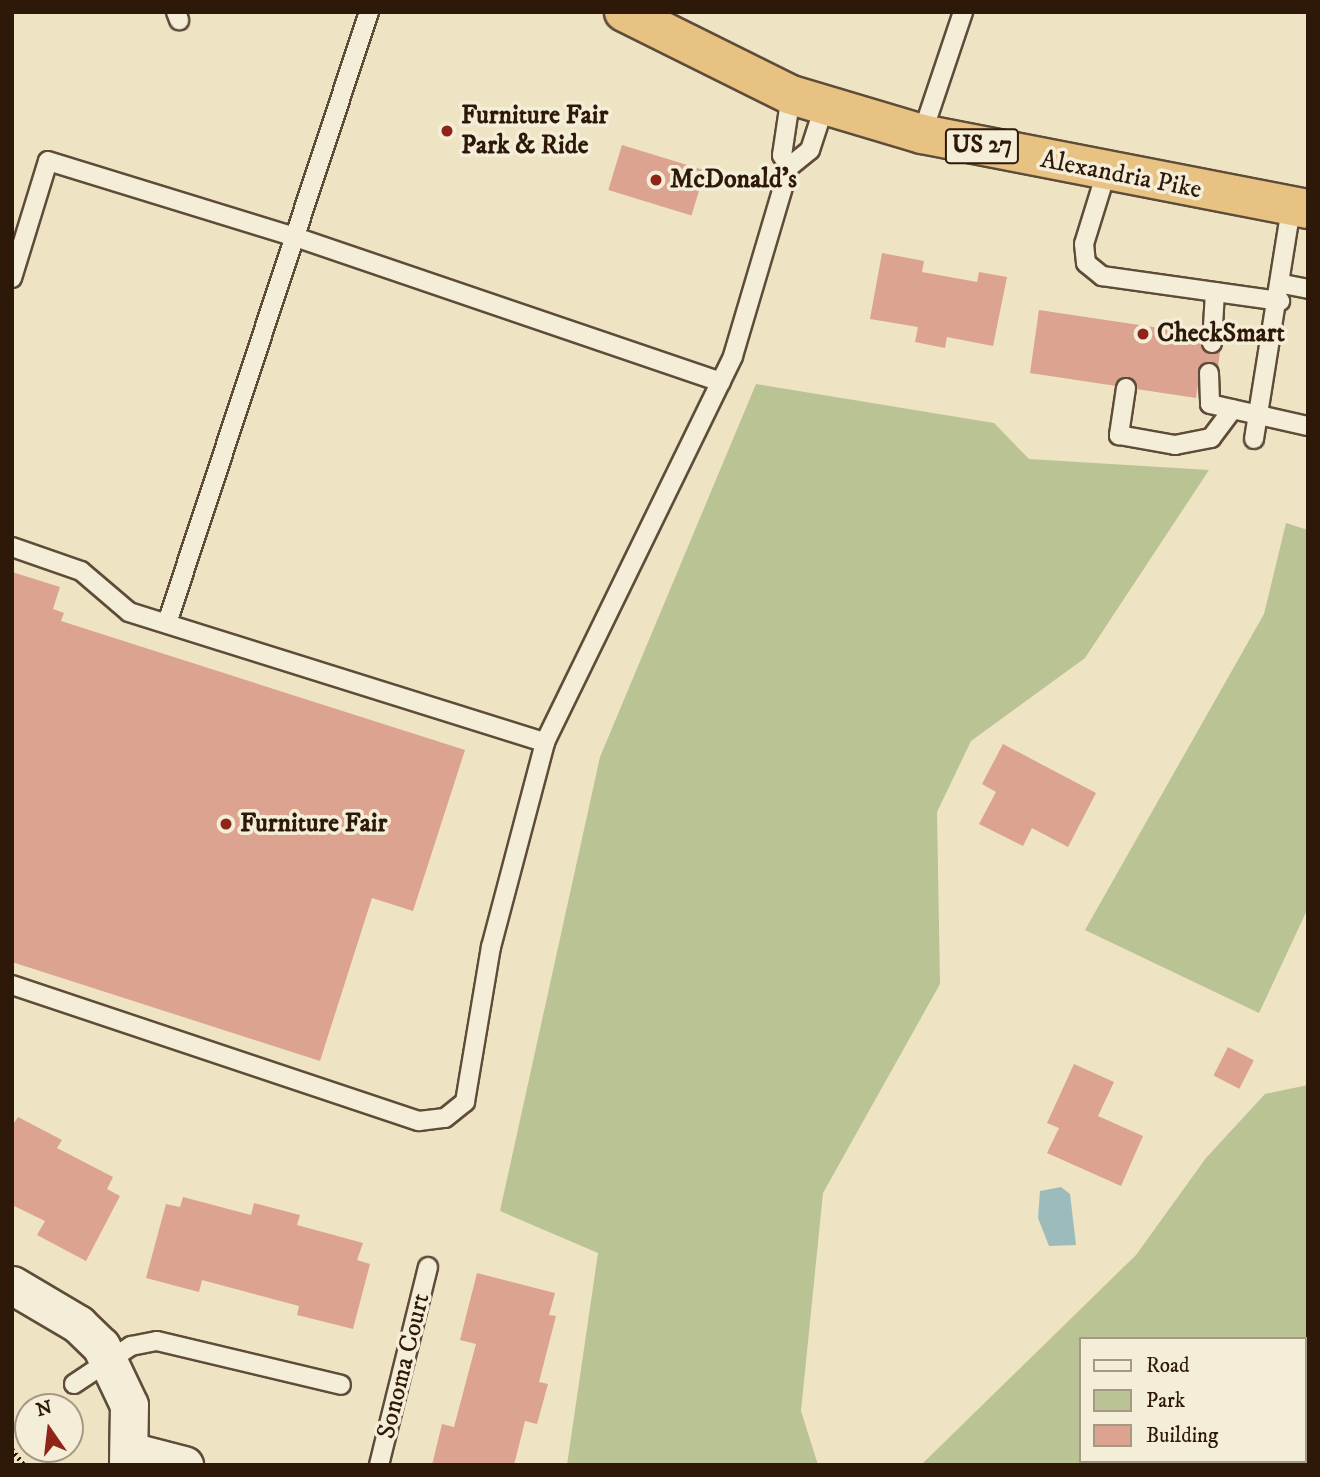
<!DOCTYPE html>
<style>
body{margin:0}
#map{position:relative;width:1320px;height:1477px;overflow:hidden;background:#eee3c3;font-family:"IM FELL DW Pica",serif}
div>[style]{position:absolute}
[style*='--x']{left:calc(var(--x)*1px);top:calc(var(--y)*1px);width:calc(var(--w)*1px);rotate:calc(var(--a)*1deg)}
.green>*{inset:0;background:#b9c393}
.water>*{inset:0;background:#9cbcbc}
.building>*{inset:0;background:#dca390;transform-origin:0 0}
.path>*{height:4.5px;margin-top:-2.25px;transform-origin:0;background:repeating-linear-gradient(90deg,#2e1909 0 2px,transparent 0 5.5px)}
.roads{filter:drop-shadow(2px 0 #5e4c38) drop-shadow(-2px 0 #5e4c38) drop-shadow(0 2px #5e4c38) drop-shadow(0 -2px #5e4c38)}
.lane>*{height:18px;margin:-9px;padding:0 9px;transform-origin:9px;border-radius:9px;background:#f4edd8}
.street>*{height:37px;margin:-18.5px;padding:0 18.5px;transform-origin:18.5px;border-radius:18.5px;background:#f4edd8}
.secondary>*{height:38px;margin:-19px;padding:0 19px;transform-origin:19px;border-radius:19px;background:#f4edd8}
.highway>*{height:38px;margin:-19px;padding:0 19px;transform-origin:19px;border-radius:19px;background:#e7c282}
.dots>*{width:19px;height:19px;translate:-50% -50%;box-sizing:border-box;border:4px solid #f4edd8;border-radius:50%}
span{translate:-50% -50%;white-space:nowrap;text-align:center;line-height:1.15;-webkit-text-stroke:7px #f4edd8;paint-order:stroke}
.shield-label span{padding:2px 5px;background:#f4edd8;border:2px solid;border-radius:5px;-webkit-text-stroke-width:0}
.shield-label{font-size:24px;color:#2e1909;font-weight:700}
.poi-label{font-size:26px;color:#2e1909;font-weight:700}
.left{translate:0 -50%;text-align:left}
.street-label{font-size:26px;color:#2e1909}
.frame{position:absolute;inset:0;border:14px solid #2e1909;pointer-events:none}
.legend{position:absolute;left:1079px;top:1337px;width:228px;height:126px;box-sizing:border-box;background:#f4edd8;border:2px solid #a59885;margin:0;padding:9px 12px;list-style:none;font-size:21px;color:#2e1909}
.legend li{display:flex;align-items:center;gap:14px;height:35px}
.legend b{width:35px;border:2px solid #a59885}
.north{position:absolute;left:14px;top:1393px;width:70px;height:70px;box-sizing:border-box;background:#f4edd8;border:2px solid #a59885;border-radius:50%;rotate:346deg;font-size:19px;font-weight:700;line-height:28px;text-align:center;color:#2e1909}
.north::after{content:'';display:block;margin:auto;width:24px;height:32px;background:#8f2418;clip-path:polygon(50% 0,100% 100%,50% 72%,0 100%)}
</style>
<div id="map">
<div class="green">
<div style="clip-path:polygon(756px 384px,994px 423px,1029px 459px,1209px 470px,1085px 658px,971px 741px,937px 812px,940px 984px,823px 1193px,801px 1411px,818px 1465px,567px 1465px,598px 1253px,500px 1211px,600px 757px)"></div>
<div style="clip-path:polygon(1286px 523px,1308px 530px,1308px 908px,1259px 1013px,1085px 930px,1264px 614px)"></div>
<div style="clip-path:polygon(1308px 1085px,1308px 1404px,1304px 1339px,1080px 1339px,1080px 1461px,1235px 1461px,921px 1465px,1136px 1255px,1206px 1158px,1265px 1094px)"></div>
</div>
<div class="water">
<div style="clip-path:polygon(1061px 1187px,1070px 1194px,1076px 1245px,1049px 1246px,1038px 1218px,1040px 1191px)"></div>
</div>
<div class="building">
<div style="left:622px;top:145px;width:87px;height:47px;rotate:17deg"></div>
<div style="clip-path:polygon(882px 253px,924px 261px,922px 272px,977px 282px,979px 272px,1007px 277px,993px 346px,947px 337px,945px 348px,915px 342px,918px 327px,870px 319px)"></div>
<div style="clip-path:polygon(1039px 310px,1206px 335px,1205px 342px,1221px 344px,1217px 375px,1200px 372px,1196px 398px,1030px 373px)"></div>
<div style="clip-path:polygon(12px 572px,60px 587px,53px 609px,64px 613px,61px 621px,465px 750px,413px 911px,372px 898px,320px 1061px,12px 962px)"></div>
<div style="clip-path:polygon(1003px 744px,1096px 793px,1068px 847px,1032px 828px,1023px 846px,979px 824px,996px 792px,982px 784px)"></div>
<div style="left:1228px;top:1047px;width:29px;height:32px;rotate:27deg"></div>
<div style="clip-path:polygon(1074px 1064px,1114px 1082px,1098px 1116px,1143px 1136px,1121px 1186px,1047px 1153px,1059px 1128px,1047px 1123px)"></div>
<div style="clip-path:polygon(18px 1117px,62px 1140px,57px 1148px,113px 1177px,107px 1189px,120px 1196px,86px 1261px,37px 1235px,45px 1221px,12px 1205px,12px 1126px)"></div>
<div style="clip-path:polygon(183px 1197px,251px 1215px,254px 1203px,300px 1215px,297px 1225px,363px 1243px,357px 1260px,370px 1264px,353px 1329px,297px 1315px,299px 1306px,202px 1280px,199px 1292px,146px 1278px,166px 1204px,180px 1207px)"></div>
<div style="clip-path:polygon(477px 1273px,555px 1293px,549px 1315px,556px 1316px,539px 1382px,548px 1384px,537px 1424px,525px 1421px,514px 1465px,432px 1465px,442px 1424px,454px 1427px,476px 1344px,460px 1340px)"></div>
</div>
<div class="path">
<div style="--x:12;--y:1449;--w:20;--a:53"></div>
</div>
<div class="roads">
<div class="lane">
<div style="--x:176;--y:12;--w:9;--a:69"></div>
<div style="--x:791;--y:95;--w:61;--a:98.5"></div>
<div style="--x:782;--y:155;--w:14;--a:60"></div>
<div style="--x:789;--y:167;--w:27;--a:-39"></div>
<div style="--x:810;--y:150;--w:48;--a:-71.9"></div>
<div style="--x:922;--y:134;--w:129;--a:-71.4"></div>
<div style="--x:1106;--y:173;--w:74;--a:107.2"></div>
<div style="--x:1084;--y:244;--w:19;--a:84"></div>
<div style="--x:1086;--y:263;--w:21;--a:39"></div>
<div style="--x:1102;--y:276;--w:180;--a:8"></div>
<div style="--x:12;--y:278;--w:122;--a:-72.9"></div>
<div style="--x:48;--y:161;--w:255;--a:17.1"></div>
<div style="--x:292;--y:236;--w:453;--a:18.8"></div>
<div style="--x:1283;--y:284;--w:25;--a:11"></div>
<div style="--x:1212;--y:343;--w:51;--a:-86.6"></div>
<div style="--x:1209;--y:373;--w:31;--a:88"></div>
<div style="--x:1210;--y:404;--w:100;--a:12.7"></div>
<div style="--x:1126;--y:388;--w:48;--a:98.5"></div>
<div style="--x:1119;--y:435;--w:57;--a:10.1"></div>
<div style="--x:1175;--y:445;--w:37;--a:-11"></div>
<div style="--x:1211;--y:438;--w:36;--a:-53"></div>
<div style="--x:1254;--y:439;--w:235;--a:-80.9"></div>
<div style="--x:12;--y:547;--w:73;--a:19.2"></div>
<div style="--x:81;--y:571;--w:63;--a:40.5"></div>
<div style="--x:129;--y:612;--w:436;--a:17.4"></div>
<div style="--x:167;--y:623;--w:644;--a:-71.71"></div>
<div style="--x:12;--y:985;--w:429;--a:18.5"></div>
<div style="--x:419;--y:1121;--w:26;--a:-7"></div>
<div style="--x:445;--y:1118;--w:26;--a:-39"></div>
<div style="--x:465;--y:1102;--w:157;--a:-80.5"></div>
<div style="--x:491;--y:947;--w:212;--a:-75.2"></div>
<div style="--x:545;--y:742;--w:429;--a:-64"></div>
<div style="--x:733;--y:356;--w:197;--a:-73.5"></div>
<div style="--x:74;--y:1384;--w:69;--a:-33.7"></div>
<div style="--x:131;--y:1346;--w:26;--a:-11"></div>
<div style="--x:157;--y:1341;--w:189;--a:13.4"></div>
<div style="--x:379;--y:1465;--w:204;--a:-76.1"></div>
</div>
<div class="street">
<div style="--x:12;--y:1285;--w:77;--a:30.6"></div>
<div style="--x:78;--y:1324;--w:32;--a:44"></div>
<div style="--x:101;--y:1346;--w:65;--a:64.6"></div>
<div style="--x:129;--y:1405;--w:60;--a:91"></div>
<div style="--x:129;--y:1451;--w:57;--a:14.3"></div>
</div>
<div class="secondary">
<div style="--x:1304;--y:1425;--w:6;--a:-45"></div>
<div style="--x:1263;--y:1465;--w:6;--a:-45"></div>
</div>
<div class="highway">
<div style="--x:624;--y:12;--w:186;--a:26.4"></div>
<div style="--x:791;--y:95;--w:137;--a:16.6"></div>
<div style="--x:922;--y:134;--w:393;--a:11"></div>
</div>
</div>
<div class="dots">
<div style="left:447px;top:131px;background:#8f2418"></div>
<div style="left:656px;top:180px;background:#8f2418"></div>
<div style="left:1143px;top:334px;background:#8f2418"></div>
<div style="left:226px;top:824px;background:#8f2418"></div>
</div>
<div class="shield-label">
<span style="left:982px;top:146px">US 27</span>
</div>
<div class="poi-label">
<span class="left" style="left:461px;top:131px">Furniture Fair<br>Park &amp; Ride</span>
<span class="left" style="left:670px;top:180px">McDonald's</span>
<span class="left" style="left:1157px;top:334px">CheckSmart</span>
<span class="left" style="left:240px;top:824px">Furniture Fair</span>
</div>
<div class="street-label">
<span style="left:1121px;top:175px;rotate:11deg">Alexandria Pike</span>
<span style="left:404px;top:1366px;rotate:-76deg">Sonoma Court</span>
</div>
<div class="frame"></div>
<ul class="legend">
<li><b style="height:9px;background:#f4edd8"></b>Road</li>
<li><b style="height:19px;background:#b9c393"></b>Park</li>
<li><b style="height:19px;background:#dca390"></b>Building</li>
</ul>
<div class="north">N</div>
</div>
